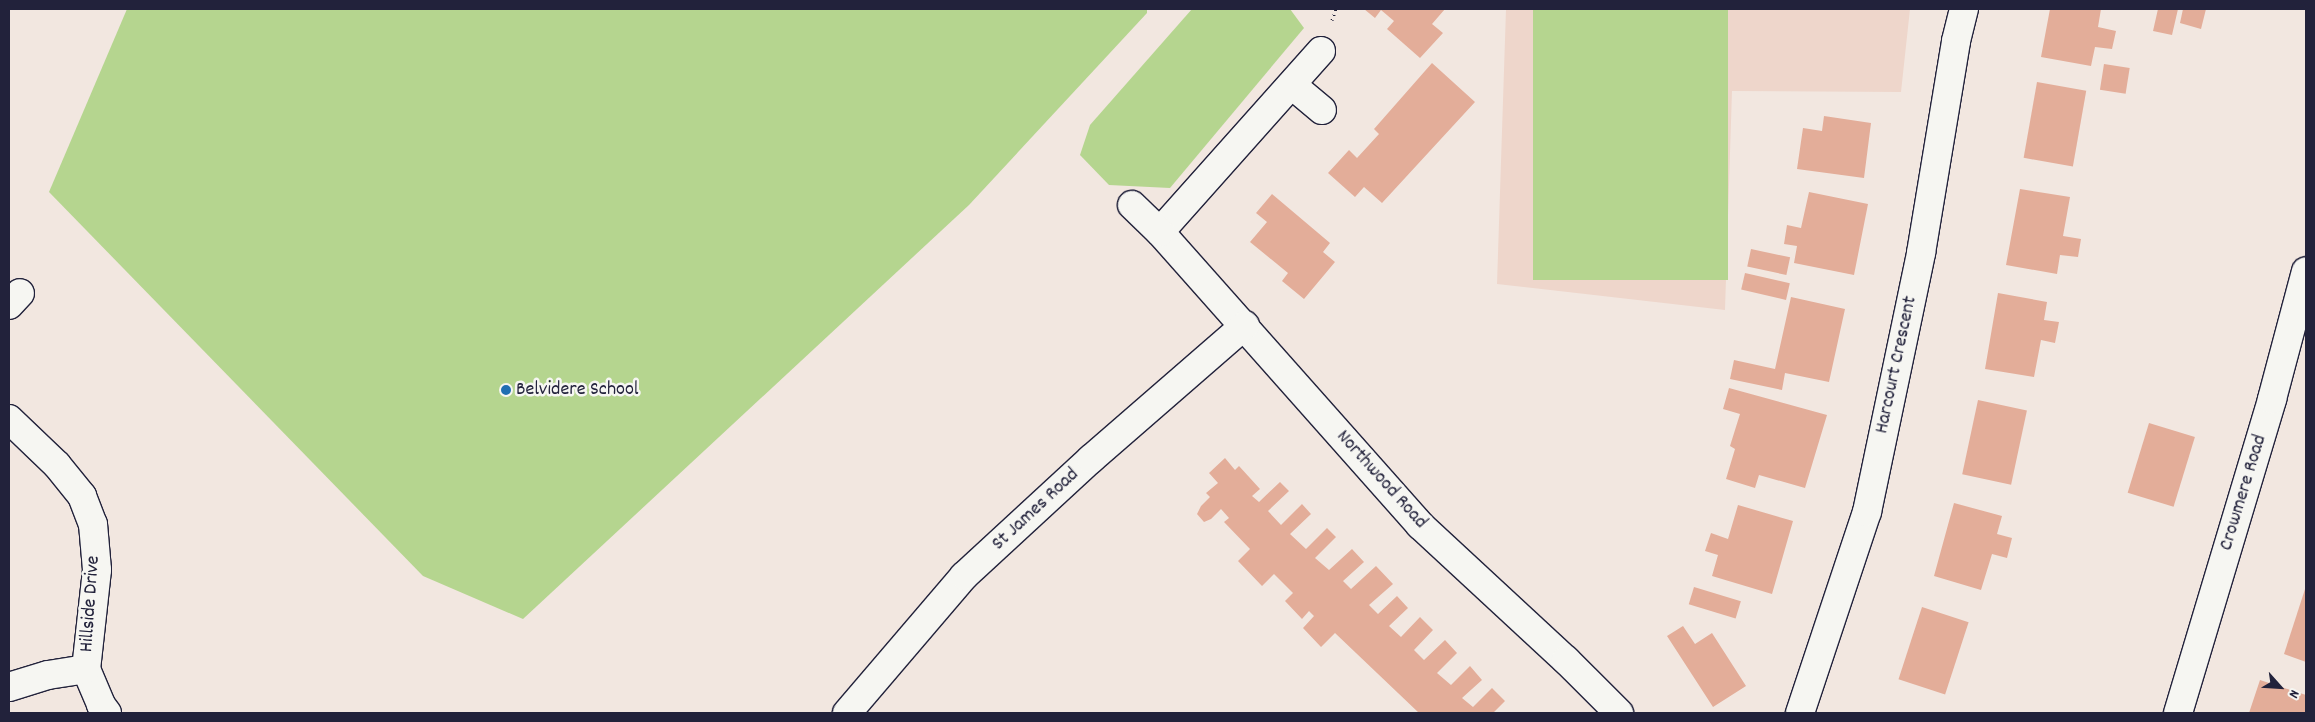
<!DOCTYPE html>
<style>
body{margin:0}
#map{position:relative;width:2315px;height:722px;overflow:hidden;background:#f2e7e0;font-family:Dekko,sans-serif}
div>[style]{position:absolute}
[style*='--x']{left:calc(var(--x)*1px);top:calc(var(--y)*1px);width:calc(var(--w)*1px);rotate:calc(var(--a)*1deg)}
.built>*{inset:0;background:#eed6cb}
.green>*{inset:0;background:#b5d58f;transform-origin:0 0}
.building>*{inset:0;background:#e3ad99;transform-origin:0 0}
.path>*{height:3px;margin-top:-1.5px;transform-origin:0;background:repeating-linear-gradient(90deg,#22223b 0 1px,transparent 0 5px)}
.roads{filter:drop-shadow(1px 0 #22223b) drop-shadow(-1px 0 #22223b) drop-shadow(0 1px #22223b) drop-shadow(0 -1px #22223b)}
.street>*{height:28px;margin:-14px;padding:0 14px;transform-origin:14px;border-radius:14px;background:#f6f6f2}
.dots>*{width:14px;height:14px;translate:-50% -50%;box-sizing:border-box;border:2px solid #f6f6f2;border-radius:50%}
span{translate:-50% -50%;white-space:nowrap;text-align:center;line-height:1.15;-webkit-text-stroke:5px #f6f6f2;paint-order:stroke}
.street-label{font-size:20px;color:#22223b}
.poi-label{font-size:20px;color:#22223b}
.left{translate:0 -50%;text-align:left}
.frame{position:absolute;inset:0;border:10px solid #22223b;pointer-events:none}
.north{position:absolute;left:2255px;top:662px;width:50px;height:50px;-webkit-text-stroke:4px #f6f6f2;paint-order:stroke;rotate:116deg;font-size:14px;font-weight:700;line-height:20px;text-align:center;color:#22223b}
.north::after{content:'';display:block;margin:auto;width:18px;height:22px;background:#22223b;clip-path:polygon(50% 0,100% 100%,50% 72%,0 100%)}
</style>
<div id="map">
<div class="built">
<div style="clip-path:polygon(1506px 9px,1910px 9px,1901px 92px,1732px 91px,1725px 310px,1497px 284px)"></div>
</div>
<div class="green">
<div style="clip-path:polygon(127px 9px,1147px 9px,1147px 13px,969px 205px,523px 619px,423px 576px,49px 192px)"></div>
<div style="clip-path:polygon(1192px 9px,1290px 9px,1304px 28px,1170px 188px,1109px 185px,1080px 155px,1090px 125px)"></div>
<div style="left:1533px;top:9px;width:195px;height:271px"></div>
</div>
<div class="building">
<div style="clip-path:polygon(1364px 9px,1445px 9px,1432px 24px,1443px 33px,1420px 58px,1387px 29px,1394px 21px,1381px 10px,1375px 18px)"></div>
<div style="clip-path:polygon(2050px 9px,2101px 9px,2098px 27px,2116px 31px,2112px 49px,2095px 47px,2091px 66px,2041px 57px)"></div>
<div style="clip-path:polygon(2158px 9px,2178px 9px,2172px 35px,2153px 31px)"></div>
<div style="clip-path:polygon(2183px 9px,2206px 9px,2201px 29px,2180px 23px)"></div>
<div style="clip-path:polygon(1432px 63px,1475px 102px,1382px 203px,1364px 187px,1355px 197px,1328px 173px,1349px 150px,1357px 158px,1379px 134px,1374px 129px)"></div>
<div style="left:2104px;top:64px;width:26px;height:26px;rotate:9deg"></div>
<div style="left:2037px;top:82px;width:50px;height:77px;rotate:10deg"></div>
<div style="clip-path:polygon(1824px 116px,1871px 123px,1864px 178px,1797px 169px,1803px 128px,1822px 131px)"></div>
<div style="clip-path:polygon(2020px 189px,2070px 197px,2063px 236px,2081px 239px,2078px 257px,2060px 255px,2057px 274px,2006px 265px)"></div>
<div style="clip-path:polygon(1809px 192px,1868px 204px,1854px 275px,1794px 263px,1797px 246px,1784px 244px,1787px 225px,1801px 228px)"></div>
<div style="clip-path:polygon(1272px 194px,1330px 243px,1323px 252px,1335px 262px,1304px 299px,1282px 281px,1288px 273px,1250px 242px,1267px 222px,1256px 213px)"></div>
<div style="left:1751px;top:249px;width:40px;height:18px;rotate:12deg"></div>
<div style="left:1745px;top:273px;width:46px;height:17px;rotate:13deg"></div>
<div style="clip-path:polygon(1998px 293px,2047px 302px,2044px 320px,2059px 322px,2055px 343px,2041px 340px,2034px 377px,1985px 369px)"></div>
<div style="clip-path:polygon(1791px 297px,1845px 309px,1829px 382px,1785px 373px,1782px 390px,1730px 379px,1734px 360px,1775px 369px)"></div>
<div style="clip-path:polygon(1729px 388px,1827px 415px,1805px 488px,1759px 475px,1755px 488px,1726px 479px,1735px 449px,1730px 446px,1740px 414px,1723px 409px)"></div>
<div style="left:1978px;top:400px;width:50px;height:76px;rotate:12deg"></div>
<div style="left:2149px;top:423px;width:48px;height:73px;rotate:17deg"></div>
<div style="clip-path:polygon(1225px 458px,1235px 470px,1239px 466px,1260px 489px,1252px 496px,1259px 502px,1280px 482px,1289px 491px,1268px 511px,1281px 525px,1302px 504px,1311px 514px,1290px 534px,1306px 549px,1327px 528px,1336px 537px,1315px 558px,1329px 570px,1352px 549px,1364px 562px,1343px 581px,1351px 589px,1376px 566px,1393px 584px,1369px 605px,1378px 614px,1397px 596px,1408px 608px,1389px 626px,1401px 637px,1420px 617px,1433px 630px,1414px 650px,1424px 660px,1445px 640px,1457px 653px,1437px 673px,1451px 685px,1470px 666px,1482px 680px,1462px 698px,1473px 707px,1492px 688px,1505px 701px,1493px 713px,1419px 713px,1335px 633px,1321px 647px,1303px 628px,1314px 616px,1309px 611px,1302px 619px,1285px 601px,1293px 593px,1274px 574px,1262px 586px,1238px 561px,1250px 549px,1224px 522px,1229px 518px,1221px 509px,1211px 519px,1204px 522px,1197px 514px,1201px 506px,1210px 497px,1206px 493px,1218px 483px,1209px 473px)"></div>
<div style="clip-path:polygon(1954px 503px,2002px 516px,1997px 534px,2012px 538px,2007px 558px,1992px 554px,1981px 590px,1934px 576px)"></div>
<div style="clip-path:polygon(1738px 505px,1793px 521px,1772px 594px,1712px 576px,1718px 555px,1705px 551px,1711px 533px,1728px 539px)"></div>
<div style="clip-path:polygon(2306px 586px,2306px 662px,2284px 654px)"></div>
<div style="left:1694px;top:587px;width:49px;height:18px;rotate:17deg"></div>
<div style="left:1922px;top:607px;width:49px;height:76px;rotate:18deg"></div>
<div style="clip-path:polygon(1683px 626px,1695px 644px,1712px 633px,1746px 686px,1713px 707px,1667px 636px)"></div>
<div style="clip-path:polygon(2260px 680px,2306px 695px,2306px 713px,2249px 713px)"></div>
</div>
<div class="path">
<div style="--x:1332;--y:20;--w:12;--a:-70"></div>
</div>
<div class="roads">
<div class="street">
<div style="--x:1321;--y:51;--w:242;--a:131.7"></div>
<div style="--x:1160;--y:232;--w:392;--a:48.4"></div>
<div style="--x:1420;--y:525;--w:199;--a:42.8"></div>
<div style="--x:1566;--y:660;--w:75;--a:45"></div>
<div style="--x:1292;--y:85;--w:39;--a:40"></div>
<div style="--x:1132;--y:205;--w:39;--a:44"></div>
<div style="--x:9;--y:305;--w:16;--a:-47"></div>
<div style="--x:9;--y:419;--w:66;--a:43.8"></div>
<div style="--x:57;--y:465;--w:40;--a:51"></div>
<div style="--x:82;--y:496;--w:30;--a:69"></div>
<div style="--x:93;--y:524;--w:46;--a:85"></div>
<div style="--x:97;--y:570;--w:100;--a:96.3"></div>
<div style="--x:86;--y:669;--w:39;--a:67"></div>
<div style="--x:101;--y:705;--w:10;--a:53"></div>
<div style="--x:9;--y:687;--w:41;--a:-17.1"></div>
<div style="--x:48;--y:675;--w:38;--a:-9"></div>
<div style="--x:847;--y:713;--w:180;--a:-49.5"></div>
<div style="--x:964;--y:576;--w:173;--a:-42.7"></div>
<div style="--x:1091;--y:459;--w:204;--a:-41"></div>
<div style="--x:1800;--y:713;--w:212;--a:-71.6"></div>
<div style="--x:1867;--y:512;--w:265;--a:-78.2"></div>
<div style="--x:1921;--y:253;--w:215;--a:-80.6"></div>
<div style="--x:1956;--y:41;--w:33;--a:-76"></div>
<div style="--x:2178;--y:713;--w:328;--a:-73.3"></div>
<div style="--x:2272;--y:399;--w:132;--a:-75.1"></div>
</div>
</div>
<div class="dots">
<div style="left:506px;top:390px;background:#1f6fb2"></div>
</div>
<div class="street-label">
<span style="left:1897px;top:365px;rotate:-78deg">Harcourt Crescent</span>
<span style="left:1381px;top:480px;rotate:48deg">Northwood Road</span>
<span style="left:2244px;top:493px;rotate:-73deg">Crowmere Road</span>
<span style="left:1036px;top:510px;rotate:-43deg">St James Road</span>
<span style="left:91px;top:604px;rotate:-86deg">Hillside Drive</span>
</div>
<div class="poi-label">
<span class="left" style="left:516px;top:390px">Belvidere School</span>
</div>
<div class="frame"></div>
<div class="north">N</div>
</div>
